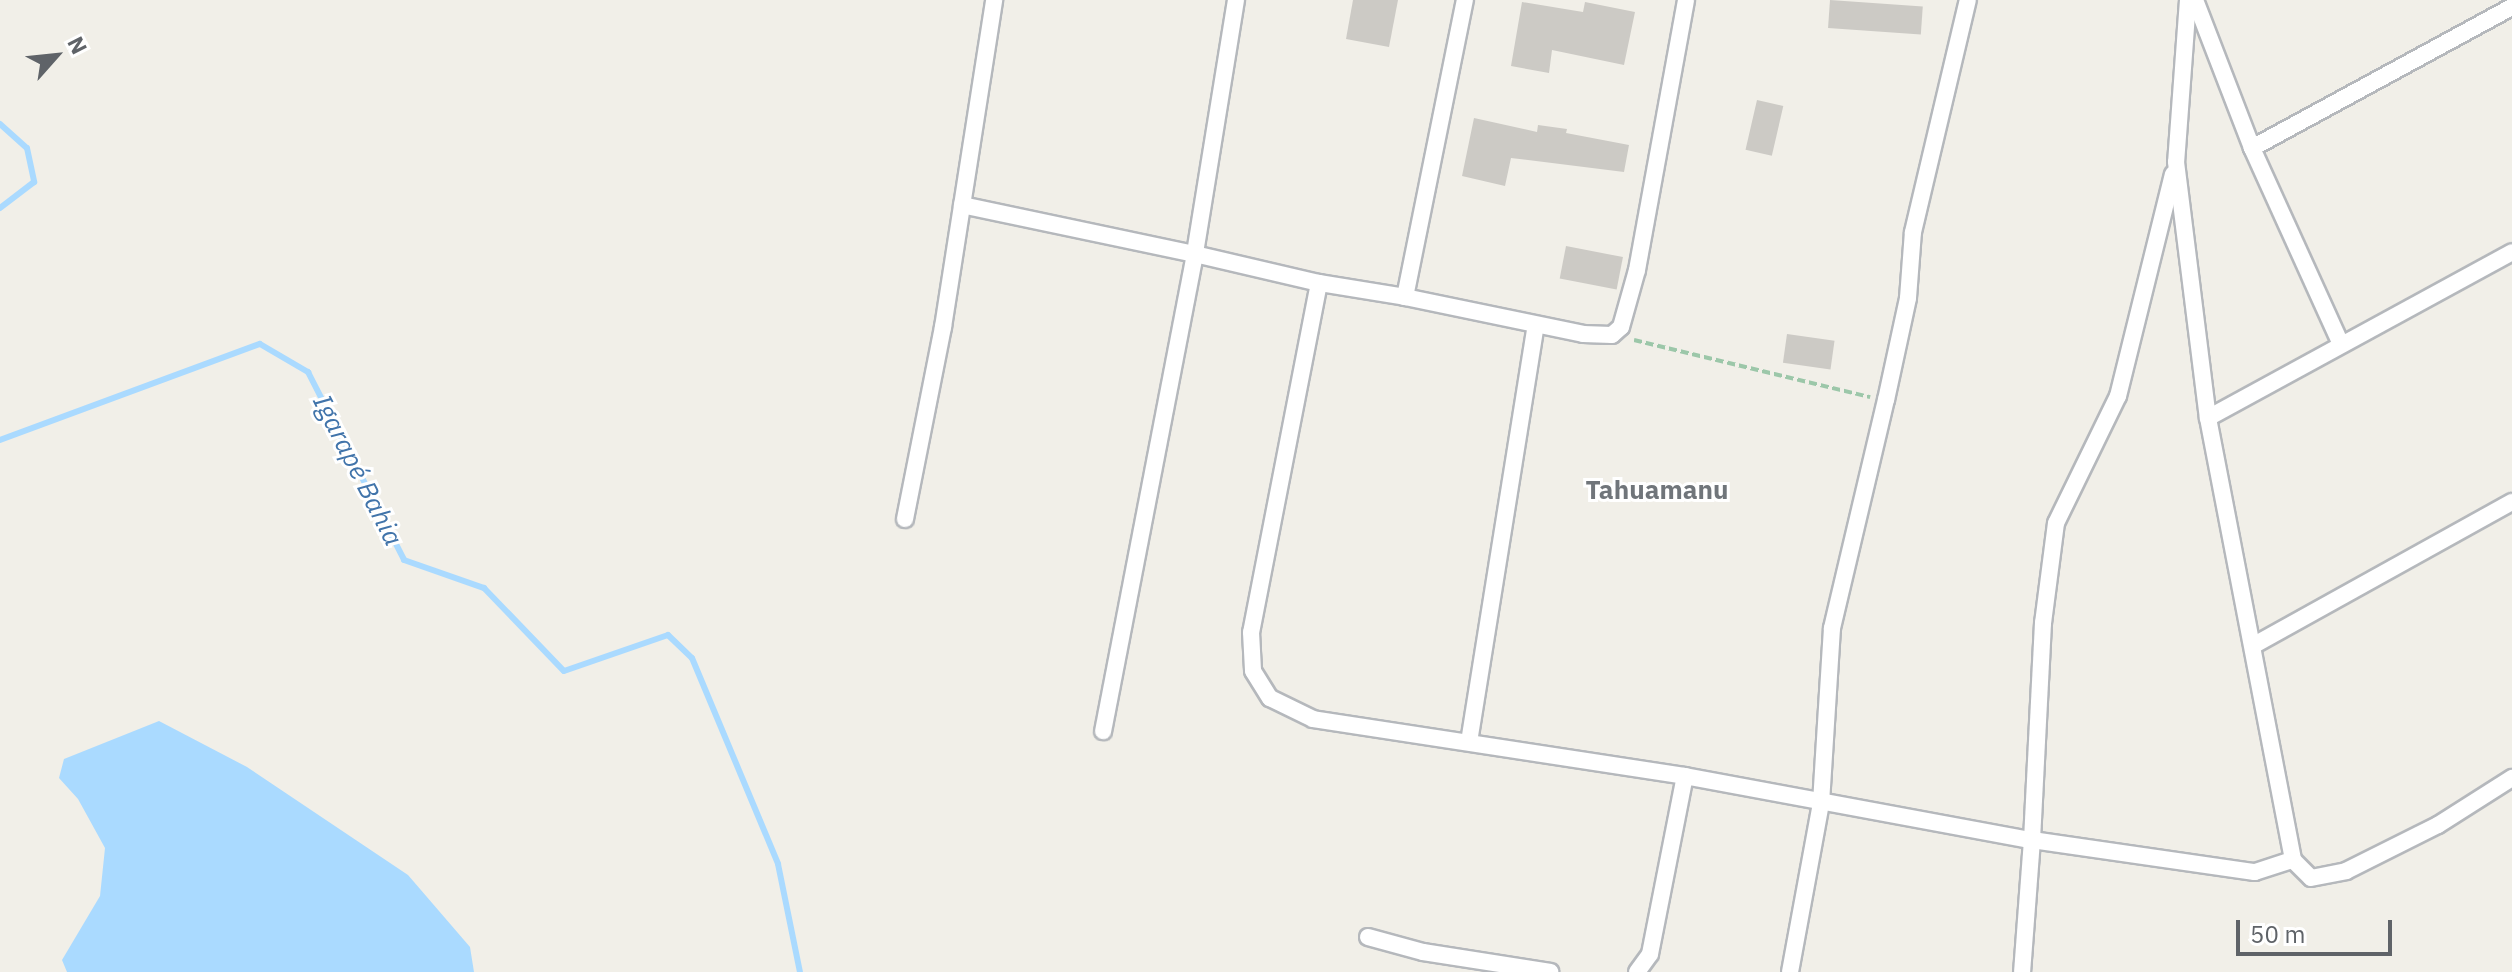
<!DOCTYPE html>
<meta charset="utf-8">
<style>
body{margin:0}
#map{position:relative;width:2512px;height:972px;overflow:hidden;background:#f1efe8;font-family:"IBM Plex Sans",sans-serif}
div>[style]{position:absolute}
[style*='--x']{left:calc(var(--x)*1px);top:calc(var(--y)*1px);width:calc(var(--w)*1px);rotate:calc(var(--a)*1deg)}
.water>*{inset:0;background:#aadaff}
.stream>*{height:6px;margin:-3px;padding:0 3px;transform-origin:3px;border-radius:3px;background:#aadaff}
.building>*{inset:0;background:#cccac5;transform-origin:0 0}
.path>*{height:4px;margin-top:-2px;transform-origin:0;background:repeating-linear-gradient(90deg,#9cc7a9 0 8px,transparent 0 12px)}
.roads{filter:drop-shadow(2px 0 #b5b8bc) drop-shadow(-2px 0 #b5b8bc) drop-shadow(0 2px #b5b8bc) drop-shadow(0 -2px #b5b8bc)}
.minor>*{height:16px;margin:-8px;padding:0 8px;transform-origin:8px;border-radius:8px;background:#fff}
span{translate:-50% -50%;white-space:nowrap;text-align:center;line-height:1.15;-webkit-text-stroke:6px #fff;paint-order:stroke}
.water-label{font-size:26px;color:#4174aa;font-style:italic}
.neighbourhood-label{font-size:26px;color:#70757a;font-weight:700}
.north{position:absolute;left:16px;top:16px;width:80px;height:80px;-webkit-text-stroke:6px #fff;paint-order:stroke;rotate:63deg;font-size:22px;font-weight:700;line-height:32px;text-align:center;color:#5f6368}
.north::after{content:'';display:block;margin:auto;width:28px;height:36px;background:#5f6368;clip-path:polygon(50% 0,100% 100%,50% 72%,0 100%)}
.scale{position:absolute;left:2236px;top:920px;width:156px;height:36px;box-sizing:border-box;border:4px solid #5f6368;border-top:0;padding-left:10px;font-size:24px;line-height:28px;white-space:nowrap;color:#5f6368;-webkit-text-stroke:6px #fff;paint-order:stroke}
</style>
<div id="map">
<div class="water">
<div style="clip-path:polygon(159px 721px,247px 767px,408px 875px,470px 947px,474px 972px,67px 972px,62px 960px,100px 896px,105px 848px,78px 799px,59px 778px,64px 759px)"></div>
</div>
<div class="stream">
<div style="--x:0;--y:124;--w:36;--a:42"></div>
<div style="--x:27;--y:148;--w:35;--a:78"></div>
<div style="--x:34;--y:182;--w:43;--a:142.6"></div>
<div style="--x:0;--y:440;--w:277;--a:-20.3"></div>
<div style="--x:260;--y:344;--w:56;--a:30.3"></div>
<div style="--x:308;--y:372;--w:211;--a:62.9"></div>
<div style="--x:404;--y:560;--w:85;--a:19.3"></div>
<div style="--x:484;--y:588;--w:115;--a:46.1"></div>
<div style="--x:564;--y:671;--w:110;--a:-19.1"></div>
<div style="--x:668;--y:635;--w:33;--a:44"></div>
<div style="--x:692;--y:658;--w:223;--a:67.3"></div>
<div style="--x:778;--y:864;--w:110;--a:78.5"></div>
</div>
<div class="building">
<div style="clip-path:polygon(1353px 0,1398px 0,1389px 47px,1346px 39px)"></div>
<div style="left:1830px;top:0;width:93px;height:28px;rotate:4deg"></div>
<div style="clip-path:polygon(1522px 2px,1583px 12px,1585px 2px,1635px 12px,1624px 65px,1552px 50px,1549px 73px,1511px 66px)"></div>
<div style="left:1757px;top:100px;width:27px;height:51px;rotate:13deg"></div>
<div style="clip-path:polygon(1474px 118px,1537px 132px,1538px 125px,1567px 129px,1566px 133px,1629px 145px,1624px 172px,1511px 158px,1505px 186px,1462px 176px)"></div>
<div style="left:1566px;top:246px;width:58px;height:33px;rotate:11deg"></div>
<div style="left:1787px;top:334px;width:48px;height:29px;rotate:8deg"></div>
</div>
<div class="path">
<div style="--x:1634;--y:340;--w:243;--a:13.6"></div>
</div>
<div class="roads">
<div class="minor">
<div style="--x:1236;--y:0;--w:257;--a:99.2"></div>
<div style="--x:1195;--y:254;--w:127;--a:13.2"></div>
<div style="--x:1319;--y:283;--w:356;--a:101"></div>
<div style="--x:1251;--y:632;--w:39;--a:87"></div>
<div style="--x:1253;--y:671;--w:32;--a:58"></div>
<div style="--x:1270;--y:698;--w:48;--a:26"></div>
<div style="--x:1313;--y:719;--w:376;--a:8.7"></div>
<div style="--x:1685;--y:776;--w:353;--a:10.5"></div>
<div style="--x:2032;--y:840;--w:132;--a:94.3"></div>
<div style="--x:2188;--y:0;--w:162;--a:94.2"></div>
<div style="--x:2176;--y:162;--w:258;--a:82.9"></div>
<div style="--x:2208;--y:418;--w:450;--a:79.1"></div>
<div style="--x:2293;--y:860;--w:25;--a:45"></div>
<div style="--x:2311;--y:878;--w:36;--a:-11"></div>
<div style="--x:2346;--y:871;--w:103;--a:-26.6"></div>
<div style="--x:2438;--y:825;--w:88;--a:-32.4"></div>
<div style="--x:2195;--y:0;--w:159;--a:68.9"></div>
<div style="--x:2252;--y:148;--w:215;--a:65.6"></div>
<div style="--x:2252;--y:148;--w:296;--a:-28.5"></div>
<div style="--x:2173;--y:174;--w:229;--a:103.9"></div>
<div style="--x:2118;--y:396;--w:141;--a:116"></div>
<div style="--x:2056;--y:523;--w:101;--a:97.4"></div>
<div style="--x:2043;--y:623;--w:217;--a:92.9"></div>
<div style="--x:2032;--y:840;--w:225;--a:8.2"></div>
<div style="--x:2255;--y:872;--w:40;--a:-18"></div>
<div style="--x:962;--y:205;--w:238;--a:11.9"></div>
<div style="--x:1195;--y:254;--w:486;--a:100.9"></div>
<div style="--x:1319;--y:283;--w:87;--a:9.2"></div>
<div style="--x:1405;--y:297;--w:303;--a:-78.6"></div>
<div style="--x:1405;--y:297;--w:182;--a:11.7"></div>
<div style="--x:1583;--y:334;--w:29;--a:2"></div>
<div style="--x:1612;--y:335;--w:12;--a:-42"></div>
<div style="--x:1621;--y:327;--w:59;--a:-74.3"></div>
<div style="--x:1637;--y:270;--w:274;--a:-79.7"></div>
<div style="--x:2208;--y:418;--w:346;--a:-28.6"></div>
<div style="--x:905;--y:519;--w:196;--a:-78.8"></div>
<div style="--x:943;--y:327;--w:331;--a:-81.1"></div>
<div style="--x:2254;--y:645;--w:295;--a:-29"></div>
<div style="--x:1469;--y:742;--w:421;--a:-80.9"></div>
<div style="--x:1368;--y:937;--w:57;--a:15.3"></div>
<div style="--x:1423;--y:952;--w:129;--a:8.9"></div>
<div style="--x:1637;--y:972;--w:22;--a:-54"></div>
<div style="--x:1650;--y:954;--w:181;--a:-78.9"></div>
<div style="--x:1790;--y:972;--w:172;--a:-79.6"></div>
<div style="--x:1821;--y:803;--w:175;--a:-86.4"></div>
<div style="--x:1832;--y:628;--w:234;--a:-76.7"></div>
<div style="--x:1886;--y:400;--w:104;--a:-77.8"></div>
<div style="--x:1908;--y:298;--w:66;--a:-85.7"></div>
<div style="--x:1913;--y:232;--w:238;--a:-76.7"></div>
</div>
</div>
<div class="water-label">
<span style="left:358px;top:470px;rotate:63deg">Igarapé Bahia</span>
</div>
<div class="neighbourhood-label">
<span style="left:1657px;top:490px">Tahuamanu</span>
</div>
<div class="north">N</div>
<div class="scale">50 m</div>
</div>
